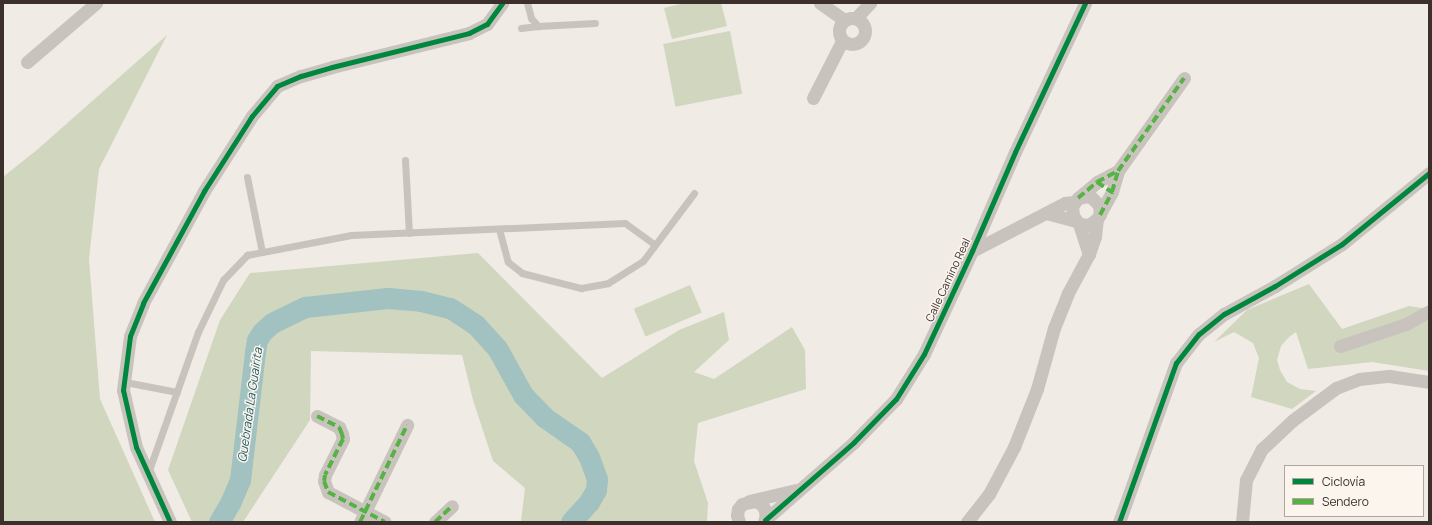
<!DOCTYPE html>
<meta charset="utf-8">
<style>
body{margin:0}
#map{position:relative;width:1432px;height:525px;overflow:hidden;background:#f0ebe5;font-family:Manrope,sans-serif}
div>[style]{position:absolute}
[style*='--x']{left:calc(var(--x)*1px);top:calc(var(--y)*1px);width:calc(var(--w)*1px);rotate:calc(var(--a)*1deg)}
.green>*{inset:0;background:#d1d6bf;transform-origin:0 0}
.river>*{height:21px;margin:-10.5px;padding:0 10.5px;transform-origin:10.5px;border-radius:10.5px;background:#a1c2c1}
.lane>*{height:7px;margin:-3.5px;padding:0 3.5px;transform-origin:3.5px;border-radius:3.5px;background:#c9c3be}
.street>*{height:13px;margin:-6.5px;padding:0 6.5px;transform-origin:6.5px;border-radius:6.5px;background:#c9c3be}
.street>.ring{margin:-6.5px;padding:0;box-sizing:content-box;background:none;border:13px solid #c9c3be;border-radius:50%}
.quiet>*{height:4px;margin-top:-2px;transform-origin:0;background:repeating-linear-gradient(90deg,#57b246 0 8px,transparent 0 12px)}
.cycleway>*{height:5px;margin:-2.5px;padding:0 2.5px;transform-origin:2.5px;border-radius:2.5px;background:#00873e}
span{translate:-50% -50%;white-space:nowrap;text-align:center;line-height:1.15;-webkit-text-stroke:3px #fbf5ee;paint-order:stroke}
.street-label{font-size:11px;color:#3b302b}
.water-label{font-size:12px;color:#1f5a5e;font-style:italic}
.frame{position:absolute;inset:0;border:4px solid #3b302b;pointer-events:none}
.legend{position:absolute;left:1284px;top:465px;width:140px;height:52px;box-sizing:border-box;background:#fbf5ee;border:1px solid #aea6a0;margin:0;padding:5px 7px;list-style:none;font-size:12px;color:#3b302b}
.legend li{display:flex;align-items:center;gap:8px;height:20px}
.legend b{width:20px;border:1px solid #aea6a0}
</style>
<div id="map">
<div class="green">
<div style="clip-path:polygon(685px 3px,721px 3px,727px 26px,672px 39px,664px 8px)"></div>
<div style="left:730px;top:31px;width:64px;height:68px;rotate:79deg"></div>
<div style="clip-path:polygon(167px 35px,99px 169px,89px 259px,100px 399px,155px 522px,3px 522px,3px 177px,38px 149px)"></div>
<div style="clip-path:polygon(478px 253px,602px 378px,679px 330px,724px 312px,729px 340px,694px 372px,714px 379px,792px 327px,805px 350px,806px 389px,698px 423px,694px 461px,708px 503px,707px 522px,521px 522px,525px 488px,493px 461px,473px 400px,462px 355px,311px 351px,310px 420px,243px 522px,192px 522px,168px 470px,220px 320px,250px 273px)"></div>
<div style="clip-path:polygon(1309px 284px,1342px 329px,1409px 306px,1429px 309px,1429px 371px,1372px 362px,1308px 369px,1296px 332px,1289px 337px,1281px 346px,1277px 360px,1280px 370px,1287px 382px,1300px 389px,1316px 391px,1292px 409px,1251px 397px,1259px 358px,1253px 343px,1234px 332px,1214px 342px,1247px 310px)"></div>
<div style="left:690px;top:285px;width:30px;height:61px;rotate:67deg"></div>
</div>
<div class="river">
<div style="--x:219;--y:522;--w:24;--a:-60"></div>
<div style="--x:231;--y:501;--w:23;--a:-67"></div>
<div style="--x:240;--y:480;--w:129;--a:-83.3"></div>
<div style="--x:255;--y:352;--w:12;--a:-81"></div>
<div style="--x:257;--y:340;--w:9;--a:-58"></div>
<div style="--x:262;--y:332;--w:13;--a:-42"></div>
<div style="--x:272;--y:323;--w:37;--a:-26"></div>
<div style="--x:305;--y:307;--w:83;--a:-6.2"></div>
<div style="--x:388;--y:298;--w:33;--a:5"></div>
<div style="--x:421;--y:301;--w:30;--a:14"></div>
<div style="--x:450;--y:308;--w:31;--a:33"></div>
<div style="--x:476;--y:325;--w:31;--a:48"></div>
<div style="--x:497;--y:348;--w:54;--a:61"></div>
<div style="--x:523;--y:395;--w:30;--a:46"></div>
<div style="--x:544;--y:417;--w:44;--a:34.8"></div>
<div style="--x:580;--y:442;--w:17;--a:59"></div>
<div style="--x:589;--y:457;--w:23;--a:70"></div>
<div style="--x:597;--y:479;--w:11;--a:95"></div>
<div style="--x:596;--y:490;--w:14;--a:120"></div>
<div style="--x:589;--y:502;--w:27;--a:132"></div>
</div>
<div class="lane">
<div style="--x:527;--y:3;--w:16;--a:75"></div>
<div style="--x:531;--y:18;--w:11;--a:49"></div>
<div style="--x:538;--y:26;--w:57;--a:-3"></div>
<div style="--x:521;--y:28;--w:17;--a:-7"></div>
<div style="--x:405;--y:160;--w:73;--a:86.9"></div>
<div style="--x:247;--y:177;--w:76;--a:78.7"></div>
<div style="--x:499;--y:229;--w:34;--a:75"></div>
<div style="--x:508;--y:262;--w:18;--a:38"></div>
<div style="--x:522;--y:273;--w:61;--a:14.3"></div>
<div style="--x:581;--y:288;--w:27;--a:-10"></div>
<div style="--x:608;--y:283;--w:41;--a:-32.2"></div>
<div style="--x:643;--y:261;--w:85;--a:-53.1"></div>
<div style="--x:125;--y:382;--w:53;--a:10.9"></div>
<div style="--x:148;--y:473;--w:150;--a:-70.5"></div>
<div style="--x:198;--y:332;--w:58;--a:-64.3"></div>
<div style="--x:223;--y:280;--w:35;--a:-46"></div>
<div style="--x:247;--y:255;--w:106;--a:-10.9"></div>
<div style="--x:351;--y:235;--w:274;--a:-2.5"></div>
<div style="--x:625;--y:223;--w:37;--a:36"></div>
</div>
<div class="street">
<div style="--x:820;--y:3;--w:29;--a:35"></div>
<div class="ring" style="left:839px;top:18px;width:13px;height:13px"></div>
<div style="--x:856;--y:18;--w:21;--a:-47"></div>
<div style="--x:27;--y:62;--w:91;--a:-40.5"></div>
<div style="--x:813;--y:98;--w:64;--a:-63"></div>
<div style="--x:1078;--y:198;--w:25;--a:-40"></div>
<div style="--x:1097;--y:182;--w:24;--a:-28"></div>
<div style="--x:1046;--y:213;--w:30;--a:15"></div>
<div style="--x:1100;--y:215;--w:10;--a:-96"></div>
<div style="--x:1099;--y:205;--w:10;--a:-135"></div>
<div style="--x:1092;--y:198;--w:4;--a:-153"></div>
<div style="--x:1088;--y:196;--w:10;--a:169"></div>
<div style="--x:1078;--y:198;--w:10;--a:127"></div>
<div style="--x:1072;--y:206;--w:10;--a:84"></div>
<div style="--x:1073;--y:216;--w:10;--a:53"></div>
<div style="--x:1079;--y:224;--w:10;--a:6"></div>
<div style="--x:1089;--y:225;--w:10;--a:-37"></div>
<div style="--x:1097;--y:219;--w:31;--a:-61"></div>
<div style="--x:1112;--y:192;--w:22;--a:-74"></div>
<div style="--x:1118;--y:171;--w:114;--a:-54.6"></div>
<div style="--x:1079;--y:224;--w:32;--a:72"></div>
<div style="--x:972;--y:251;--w:105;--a:-27.3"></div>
<div style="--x:1065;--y:203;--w:9;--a:-6"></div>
<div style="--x:1340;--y:346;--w:70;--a:-18.4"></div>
<div style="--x:1406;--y:324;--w:26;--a:-29"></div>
<div style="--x:317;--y:416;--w:25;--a:27"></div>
<div style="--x:339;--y:427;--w:8;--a:67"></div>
<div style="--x:342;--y:434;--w:5;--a:79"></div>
<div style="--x:343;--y:439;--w:40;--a:116.6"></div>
<div style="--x:325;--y:475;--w:6;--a:99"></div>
<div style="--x:324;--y:481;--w:12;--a:70"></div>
<div style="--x:328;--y:492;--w:64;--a:27.8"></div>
<div style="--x:749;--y:501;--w:48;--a:-13.2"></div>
<div style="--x:765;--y:520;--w:118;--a:-41.2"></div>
<div style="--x:854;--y:442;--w:60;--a:-45.7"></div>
<div style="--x:896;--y:399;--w:53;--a:-58.1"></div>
<div style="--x:924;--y:354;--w:114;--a:-65"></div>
<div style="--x:972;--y:251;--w:108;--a:-66.5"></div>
<div style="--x:1015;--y:152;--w:165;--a:-64.8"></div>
<div style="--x:170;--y:522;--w:82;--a:-114.4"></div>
<div style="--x:136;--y:447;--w:58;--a:-102.8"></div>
<div style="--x:123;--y:390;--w:54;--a:-82.6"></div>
<div style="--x:130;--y:336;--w:35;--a:-68"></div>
<div style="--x:143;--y:303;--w:128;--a:-61.4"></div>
<div style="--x:204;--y:191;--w:89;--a:-57.4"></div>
<div style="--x:252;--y:116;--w:39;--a:-50"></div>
<div style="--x:277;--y:86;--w:26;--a:-23"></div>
<div style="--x:301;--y:76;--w:32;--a:-16"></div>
<div style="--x:332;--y:67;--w:141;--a:-13.9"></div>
<div style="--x:469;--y:33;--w:20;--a:-27"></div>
<div style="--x:487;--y:24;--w:26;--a:-54"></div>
<div style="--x:360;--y:522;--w:108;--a:-64.1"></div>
<div style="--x:435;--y:522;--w:23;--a:-43"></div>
<div style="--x:739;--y:522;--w:7;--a:-106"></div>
<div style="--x:737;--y:515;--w:6;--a:-81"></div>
<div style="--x:738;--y:509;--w:6;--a:-51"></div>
<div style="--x:742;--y:504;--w:12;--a:-14"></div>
<div style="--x:754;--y:501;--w:6;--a:18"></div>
<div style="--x:760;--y:503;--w:6;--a:51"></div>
<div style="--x:764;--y:508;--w:6;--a:72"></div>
<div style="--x:766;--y:514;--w:8;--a:104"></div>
<div style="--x:967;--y:522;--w:36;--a:-52"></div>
<div style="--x:989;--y:494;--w:53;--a:-62"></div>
<div style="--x:1014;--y:447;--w:62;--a:-68.4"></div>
<div style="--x:1037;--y:389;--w:63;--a:-74.4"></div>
<div style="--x:1054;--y:328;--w:38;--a:-68"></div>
<div style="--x:1068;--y:293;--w:44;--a:-61.7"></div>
<div style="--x:1089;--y:254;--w:18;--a:-71"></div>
<div style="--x:1095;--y:237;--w:18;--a:-84"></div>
<div style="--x:1119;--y:522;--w:169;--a:-70.3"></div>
<div style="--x:1176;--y:363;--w:37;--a:-52"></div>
<div style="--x:1199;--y:334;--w:32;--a:-39"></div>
<div style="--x:1224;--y:314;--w:58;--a:-28.8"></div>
<div style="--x:1275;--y:286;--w:79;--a:-32.1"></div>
<div style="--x:1342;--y:244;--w:112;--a:-39.2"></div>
<div style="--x:1242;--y:522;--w:42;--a:-84.6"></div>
<div style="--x:1246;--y:480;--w:35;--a:-63"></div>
<div style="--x:1262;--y:449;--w:42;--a:-43.1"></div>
<div style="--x:1293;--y:420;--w:54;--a:-36.7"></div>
<div style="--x:1336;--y:388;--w:25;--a:-21"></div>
<div style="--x:1359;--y:379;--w:30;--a:-6"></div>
<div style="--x:1389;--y:376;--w:40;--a:8.5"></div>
</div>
<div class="quiet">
<div style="--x:1097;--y:182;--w:18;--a:34"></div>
<div style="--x:1078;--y:198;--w:25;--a:-40"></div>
<div style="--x:1097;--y:182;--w:24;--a:-28"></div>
<div style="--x:1100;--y:215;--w:26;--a:-62"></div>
<div style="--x:1112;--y:192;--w:22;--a:-74"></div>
<div style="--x:1118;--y:171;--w:114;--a:-54.6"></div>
<div style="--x:317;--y:416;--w:25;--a:27"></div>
<div style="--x:339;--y:427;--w:8;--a:67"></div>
<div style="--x:342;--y:434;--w:5;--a:79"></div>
<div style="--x:343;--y:439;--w:40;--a:116.6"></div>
<div style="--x:325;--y:475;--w:6;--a:99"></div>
<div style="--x:324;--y:481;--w:12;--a:70"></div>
<div style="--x:328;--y:492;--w:64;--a:27.8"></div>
<div style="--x:360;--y:522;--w:108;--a:-64.1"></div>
<div style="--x:435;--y:522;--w:23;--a:-43"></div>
</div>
<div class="cycleway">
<div style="--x:765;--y:520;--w:118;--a:-41.2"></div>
<div style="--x:854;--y:442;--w:60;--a:-45.7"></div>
<div style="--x:896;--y:399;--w:53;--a:-58.1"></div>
<div style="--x:924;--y:354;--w:114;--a:-65"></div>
<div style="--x:972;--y:251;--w:108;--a:-66.5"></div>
<div style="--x:1015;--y:152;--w:165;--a:-64.8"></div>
<div style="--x:170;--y:522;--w:82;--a:-114.4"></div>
<div style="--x:136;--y:447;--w:58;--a:-102.8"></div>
<div style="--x:123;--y:390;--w:54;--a:-82.6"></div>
<div style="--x:130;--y:336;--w:35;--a:-68"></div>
<div style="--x:143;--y:303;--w:128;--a:-61.4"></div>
<div style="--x:204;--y:191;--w:89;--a:-57.4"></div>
<div style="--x:252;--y:116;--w:39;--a:-50"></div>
<div style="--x:277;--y:86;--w:26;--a:-23"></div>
<div style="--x:301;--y:76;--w:32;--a:-16"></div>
<div style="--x:332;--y:67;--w:141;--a:-13.9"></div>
<div style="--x:469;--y:33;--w:20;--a:-27"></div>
<div style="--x:487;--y:24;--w:26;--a:-54"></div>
<div style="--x:1119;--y:522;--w:169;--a:-70.3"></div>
<div style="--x:1176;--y:363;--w:37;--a:-52"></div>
<div style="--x:1199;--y:334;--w:32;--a:-39"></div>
<div style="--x:1224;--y:314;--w:58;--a:-28.8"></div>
<div style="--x:1275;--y:286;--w:79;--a:-32.1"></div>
<div style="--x:1342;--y:244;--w:112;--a:-39.2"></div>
</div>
<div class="street-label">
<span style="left:948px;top:280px;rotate:-65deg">Calle Camino Real</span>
</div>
<div class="water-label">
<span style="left:250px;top:405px;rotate:-82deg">Quebrada La Guairita</span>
</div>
<div class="frame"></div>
<ul class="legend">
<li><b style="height:5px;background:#00873e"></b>Ciclovía</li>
<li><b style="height:5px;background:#57b246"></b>Sendero</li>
</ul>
</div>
